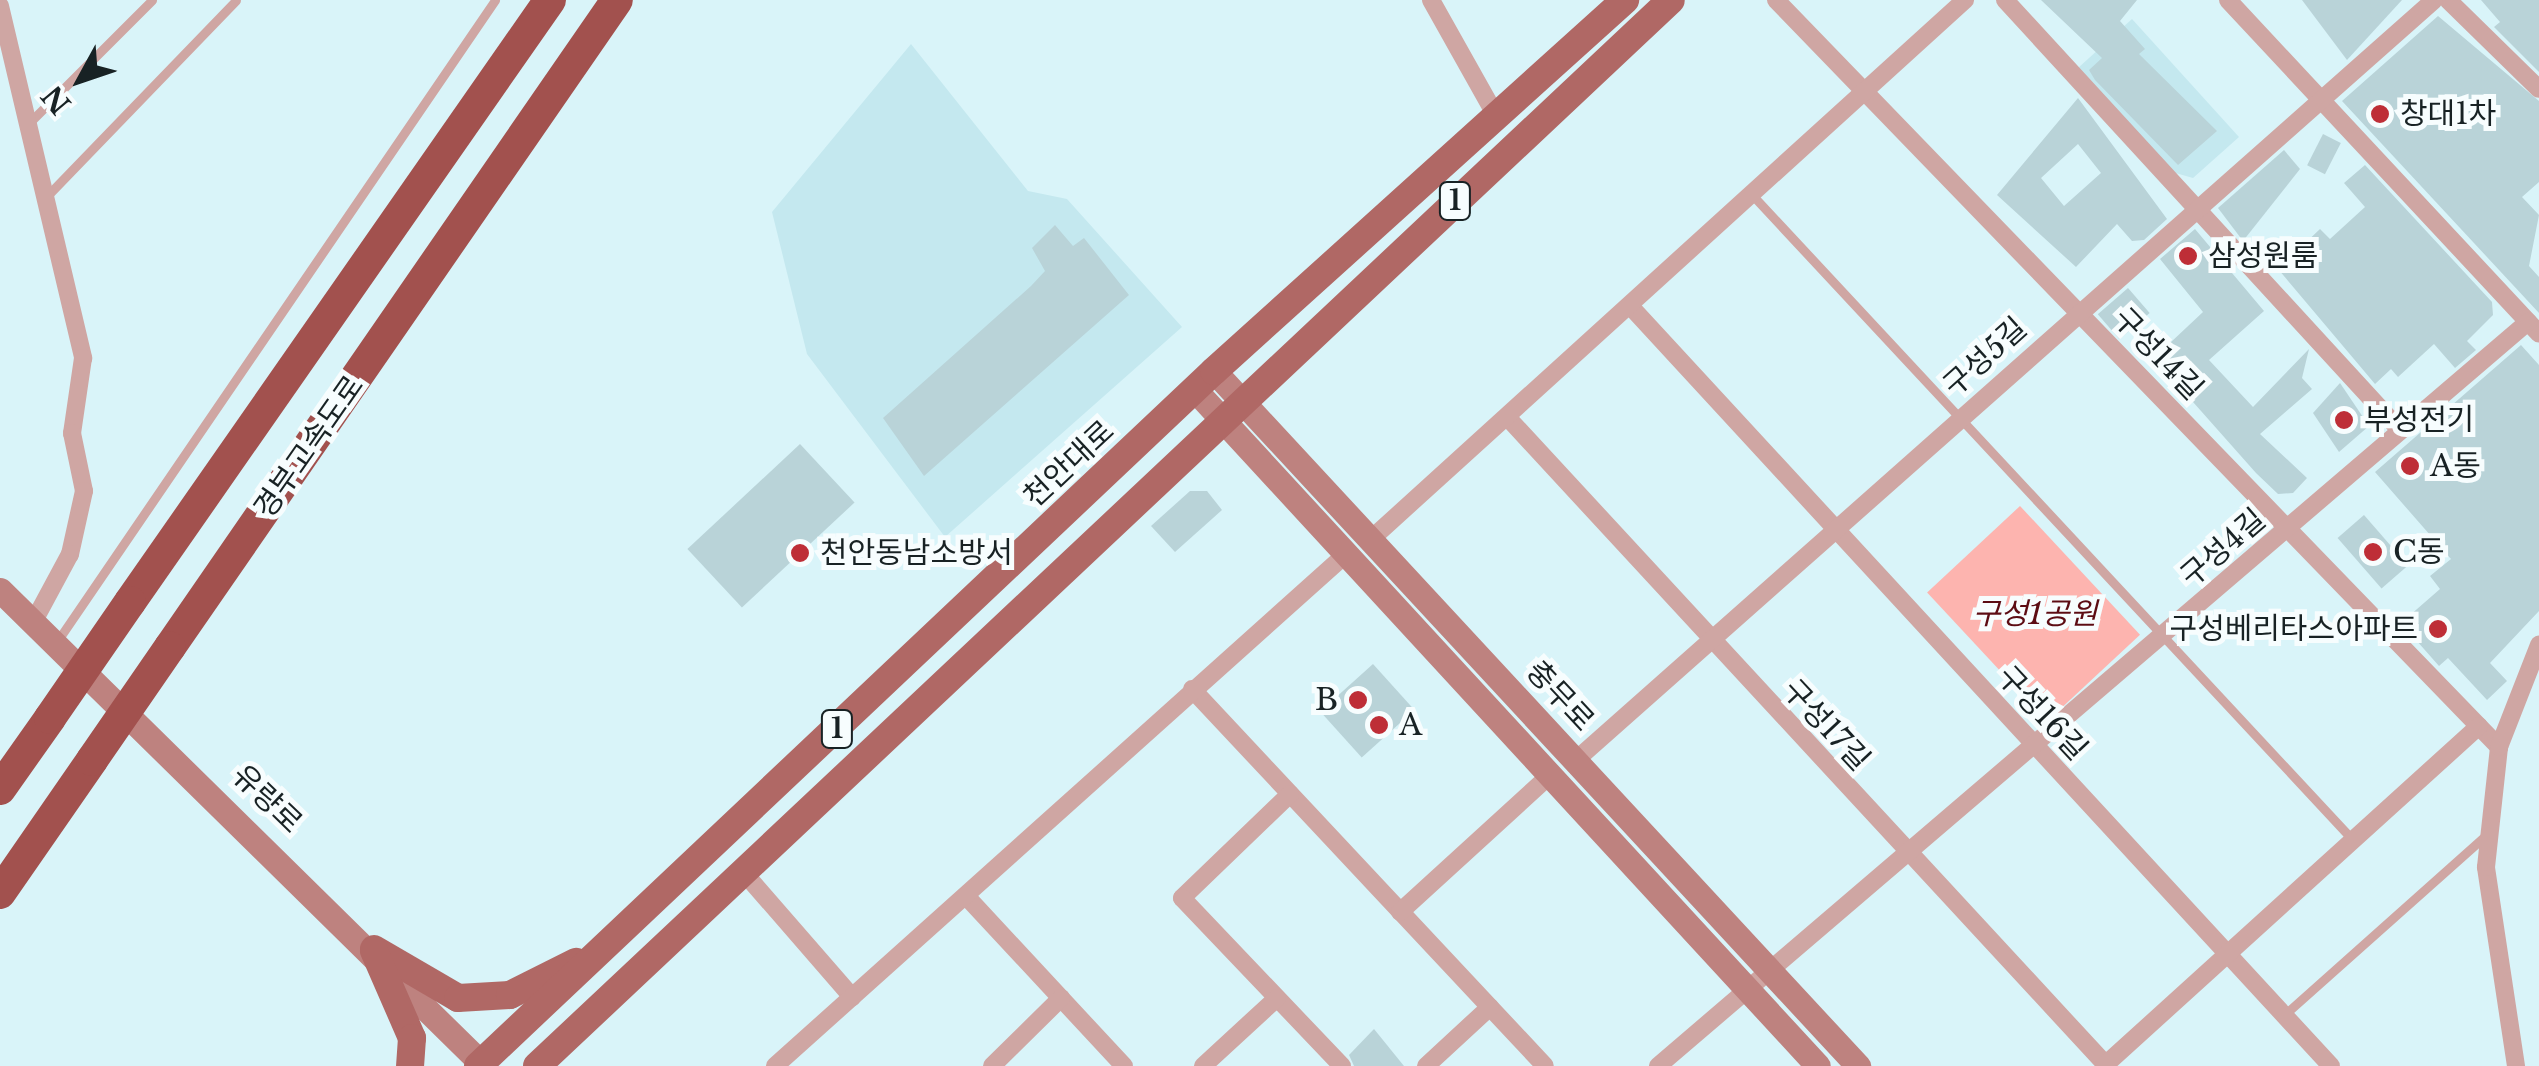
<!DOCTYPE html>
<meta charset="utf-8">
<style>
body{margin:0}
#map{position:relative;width:2539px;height:1066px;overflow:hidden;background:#d9f4f9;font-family:"Libre Baskerville","Noto Sans KR",serif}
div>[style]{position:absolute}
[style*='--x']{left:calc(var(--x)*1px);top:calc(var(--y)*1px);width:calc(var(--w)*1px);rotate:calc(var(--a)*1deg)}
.built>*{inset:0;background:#c4e8ef}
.green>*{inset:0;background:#fdb4af;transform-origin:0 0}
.building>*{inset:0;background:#b9d3d8;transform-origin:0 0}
.lane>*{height:9px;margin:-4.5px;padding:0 4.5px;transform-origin:4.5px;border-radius:4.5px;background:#cfa6a3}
.street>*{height:18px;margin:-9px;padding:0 9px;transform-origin:9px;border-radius:9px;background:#cfa6a3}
.secondary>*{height:25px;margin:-12.5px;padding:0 12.5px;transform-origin:12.5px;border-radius:12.5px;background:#be827f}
.primary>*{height:28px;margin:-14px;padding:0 14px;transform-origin:14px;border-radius:14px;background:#b06865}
.highway>*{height:32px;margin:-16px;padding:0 16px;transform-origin:16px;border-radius:16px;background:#a2514e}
.highway-bridge>*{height:32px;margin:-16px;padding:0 16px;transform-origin:16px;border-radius:16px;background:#a2514e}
.dots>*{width:28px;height:28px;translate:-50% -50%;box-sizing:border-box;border:5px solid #f7fdfe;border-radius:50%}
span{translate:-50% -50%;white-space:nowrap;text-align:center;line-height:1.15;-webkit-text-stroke:10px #f7fdfe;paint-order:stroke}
.shield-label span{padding:2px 8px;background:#f7fdfe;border:2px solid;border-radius:8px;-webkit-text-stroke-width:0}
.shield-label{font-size:28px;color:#182224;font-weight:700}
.poi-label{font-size:30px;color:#182224}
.left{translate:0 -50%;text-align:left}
.right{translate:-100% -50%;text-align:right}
.street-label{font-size:30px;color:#182224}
.park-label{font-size:30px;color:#5c0c13;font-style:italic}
.north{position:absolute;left:30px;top:30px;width:100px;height:100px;-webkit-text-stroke:8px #f7fdfe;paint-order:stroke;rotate:230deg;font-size:28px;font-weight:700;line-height:40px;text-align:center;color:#182224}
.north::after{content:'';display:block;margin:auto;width:35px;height:45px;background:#182224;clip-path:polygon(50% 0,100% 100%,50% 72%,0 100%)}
</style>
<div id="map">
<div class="built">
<div style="clip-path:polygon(2132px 19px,2239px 137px,2193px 178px,2172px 172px,2078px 68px)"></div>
<div style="clip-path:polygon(911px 44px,1028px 191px,1067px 199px,1182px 327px,945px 537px,807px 354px,772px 212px)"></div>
</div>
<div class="green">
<div style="left:2020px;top:506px;width:176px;height:127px;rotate:47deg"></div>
</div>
<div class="building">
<div style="clip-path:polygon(2041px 0,2137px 0,2120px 21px,2145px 49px,2139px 54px,2217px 131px,2178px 165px,2095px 80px,2089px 70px,2102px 58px)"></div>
<div style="clip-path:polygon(2302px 0,2402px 0,2347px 60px)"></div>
<div style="clip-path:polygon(2481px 0,2539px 0,2539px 72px,2494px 27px,2500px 22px)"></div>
<div style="clip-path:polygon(2438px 16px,2539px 101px,2539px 182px,2522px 197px,2539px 215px,2529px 266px,2539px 277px,2539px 313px,2342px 101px)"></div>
<div style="clip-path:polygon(evenodd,2078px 98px,2167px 219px,2144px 240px,2132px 241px,2117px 224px,2076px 267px,1997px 195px,2078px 98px,2078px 144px,2101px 173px,2064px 206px,2041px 178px,2078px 144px)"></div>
<div style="left:2323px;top:134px;width:20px;height:35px;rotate:27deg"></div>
<div style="clip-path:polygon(2284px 150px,2300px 169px,2243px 241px,2218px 208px)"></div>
<div style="clip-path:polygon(2365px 165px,2492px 302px,2493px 315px,2467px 341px,2476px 350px,2455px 368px,2434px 344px,2398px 377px,2391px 369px,2375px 384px,2278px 269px,2320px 229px,2330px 239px,2365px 207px,2344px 183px)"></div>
<div style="clip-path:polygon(1055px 225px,1073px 246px,1084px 238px,1129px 295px,924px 476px,883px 418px,1031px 286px,1045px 271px,1032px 248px)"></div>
<div style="clip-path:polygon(2195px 229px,2264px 311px,2209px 360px,2253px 407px,2309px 349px,2302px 378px,2312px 389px,2260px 434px,2307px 478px,2293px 493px,2278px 494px,2256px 473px,2154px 358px,2203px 312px,2160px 259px)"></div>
<div style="left:2128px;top:288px;width:33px;height:40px;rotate:49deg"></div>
<div style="clip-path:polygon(2521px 345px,2539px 365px,2539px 611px,2490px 663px,2507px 681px,2487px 700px,2448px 658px,2439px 666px,2401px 623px,2440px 589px,2430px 576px,2451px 559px,2375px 472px)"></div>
<div style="clip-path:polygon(2340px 383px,2369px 426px,2339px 452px,2313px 413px)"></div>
<div style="left:800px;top:444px;width:80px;height:154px;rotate:47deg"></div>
<div style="clip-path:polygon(1190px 491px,1207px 491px,1222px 510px,1175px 552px,1151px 526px)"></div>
<div style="left:2364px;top:515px;width:67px;height:35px;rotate:49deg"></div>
<div style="left:1373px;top:664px;width:62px;height:71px;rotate:48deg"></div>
<div style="clip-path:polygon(1374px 1029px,1404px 1066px,1354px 1066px,1349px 1055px)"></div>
</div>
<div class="lane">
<div style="--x:29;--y:123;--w:174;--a:-45"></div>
<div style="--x:47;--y:196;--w:272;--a:-46"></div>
<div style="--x:1756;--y:199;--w:876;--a:47.04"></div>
<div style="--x:58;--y:640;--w:775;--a:-55.67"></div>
<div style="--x:2284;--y:1015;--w:272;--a:-41.7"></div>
</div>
<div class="street">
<div style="--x:1431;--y:0;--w:131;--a:60.7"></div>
<div style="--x:1776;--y:0;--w:1040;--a:45.94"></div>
<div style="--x:2005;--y:0;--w:584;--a:47.43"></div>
<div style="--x:2228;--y:0;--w:456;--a:47"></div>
<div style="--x:2448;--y:0;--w:127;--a:44.4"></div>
<div style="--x:0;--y:6;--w:362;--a:76.7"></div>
<div style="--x:83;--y:358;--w:76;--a:98.3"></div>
<div style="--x:72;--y:433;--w:59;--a:78.3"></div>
<div style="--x:84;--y:491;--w:65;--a:102.5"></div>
<div style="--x:70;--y:554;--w:74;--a:118.3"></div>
<div style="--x:1632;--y:308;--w:1031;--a:47.32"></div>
<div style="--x:1508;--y:418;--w:882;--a:47.25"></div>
<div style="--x:1369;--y:541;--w:805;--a:-42.23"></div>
<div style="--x:1192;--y:689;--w:516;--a:46.88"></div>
<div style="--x:1576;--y:760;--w:1146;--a:-41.53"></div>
<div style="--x:1290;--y:794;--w:150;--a:136.1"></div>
<div style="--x:1182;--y:898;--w:232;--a:46.4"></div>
<div style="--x:746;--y:875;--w:162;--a:49"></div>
<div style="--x:966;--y:896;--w:232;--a:47.1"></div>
<div style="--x:1400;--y:912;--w:203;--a:-42.4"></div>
<div style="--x:775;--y:1066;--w:767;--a:-41.88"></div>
<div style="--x:992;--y:1066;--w:97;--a:-44.6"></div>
<div style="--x:1203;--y:1066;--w:100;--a:-42.6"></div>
<div style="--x:1426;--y:1066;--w:87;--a:-42.7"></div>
<div style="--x:1658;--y:1066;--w:1145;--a:-40.54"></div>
<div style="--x:2104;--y:1066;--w:506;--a:-42.2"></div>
<div style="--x:2516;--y:1066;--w:201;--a:-98.6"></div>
<div style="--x:2486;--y:867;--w:121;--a:-83.8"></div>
<div style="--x:2499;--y:747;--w:110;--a:-68.6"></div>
</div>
<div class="secondary">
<div style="--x:1214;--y:371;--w:948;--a:47.18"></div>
<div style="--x:1195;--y:390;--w:919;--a:47.34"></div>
<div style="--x:0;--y:590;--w:675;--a:44.52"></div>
</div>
<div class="primary">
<div style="--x:374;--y:949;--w:97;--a:30.3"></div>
<div style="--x:458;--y:998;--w:52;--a:-3.3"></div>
<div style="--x:510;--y:995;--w:74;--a:-26.6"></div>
<div style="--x:374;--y:951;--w:95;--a:66.4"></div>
<div style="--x:412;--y:1038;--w:28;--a:94"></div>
<div style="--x:478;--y:1066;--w:1012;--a:-43.36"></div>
<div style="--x:1214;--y:371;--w:554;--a:-42.07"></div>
<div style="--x:537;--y:1066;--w:1556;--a:-43.23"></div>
</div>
<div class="highway">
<div style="--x:130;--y:602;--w:734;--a:-55.1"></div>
<div style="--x:170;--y:647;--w:786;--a:-55.36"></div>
<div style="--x:0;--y:789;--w:87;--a:-54.8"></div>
<div style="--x:0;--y:893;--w:162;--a:-55.3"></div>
</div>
<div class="highway-bridge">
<div style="--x:50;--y:718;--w:141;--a:-55.4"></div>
<div style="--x:92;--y:760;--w:137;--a:-55.4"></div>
</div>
<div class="dots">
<div style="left:2380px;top:114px;background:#be2e37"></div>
<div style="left:2188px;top:256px;background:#be2e37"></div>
<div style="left:2344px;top:420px;background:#be2e37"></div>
<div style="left:2410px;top:466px;background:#be2e37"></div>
<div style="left:2373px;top:552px;background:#be2e37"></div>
<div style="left:800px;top:553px;background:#be2e37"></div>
<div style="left:2438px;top:629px;background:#be2e37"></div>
<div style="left:1358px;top:700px;background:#be2e37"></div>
<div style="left:1379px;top:725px;background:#be2e37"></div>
</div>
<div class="shield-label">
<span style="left:1455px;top:201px">1</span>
<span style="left:837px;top:729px">1</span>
</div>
<div class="poi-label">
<span class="left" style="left:2400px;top:114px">창대1차</span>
<span class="left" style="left:2208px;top:256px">삼성원룸</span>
<span class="left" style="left:2364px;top:420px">부성전기</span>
<span class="left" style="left:2430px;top:466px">A동</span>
<span class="left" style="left:2393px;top:552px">C동</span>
<span class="left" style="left:820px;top:553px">천안동남소방서</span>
<span class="right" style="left:2418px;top:629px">구성베리타스아파트</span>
<span class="right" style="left:1338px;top:700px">B</span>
<span class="left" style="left:1399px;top:725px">A</span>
</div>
<div class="street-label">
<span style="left:2158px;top:354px;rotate:46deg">구성14길</span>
<span style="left:1985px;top:357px;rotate:-42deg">구성5길</span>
<span style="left:309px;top:447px;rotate:-55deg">경부고속도로</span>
<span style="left:1069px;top:464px;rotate:-43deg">천안대로</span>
<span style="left:2223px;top:548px;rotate:-41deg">구성4길</span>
<span style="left:1560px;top:696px;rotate:47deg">충무로</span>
<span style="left:2042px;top:713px;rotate:47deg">구성16길</span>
<span style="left:1826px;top:725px;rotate:47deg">구성17길</span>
<span style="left:267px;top:799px;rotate:44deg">유량로</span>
</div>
<div class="park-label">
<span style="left:2035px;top:614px">구성1공원</span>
</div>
<div class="north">N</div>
</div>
